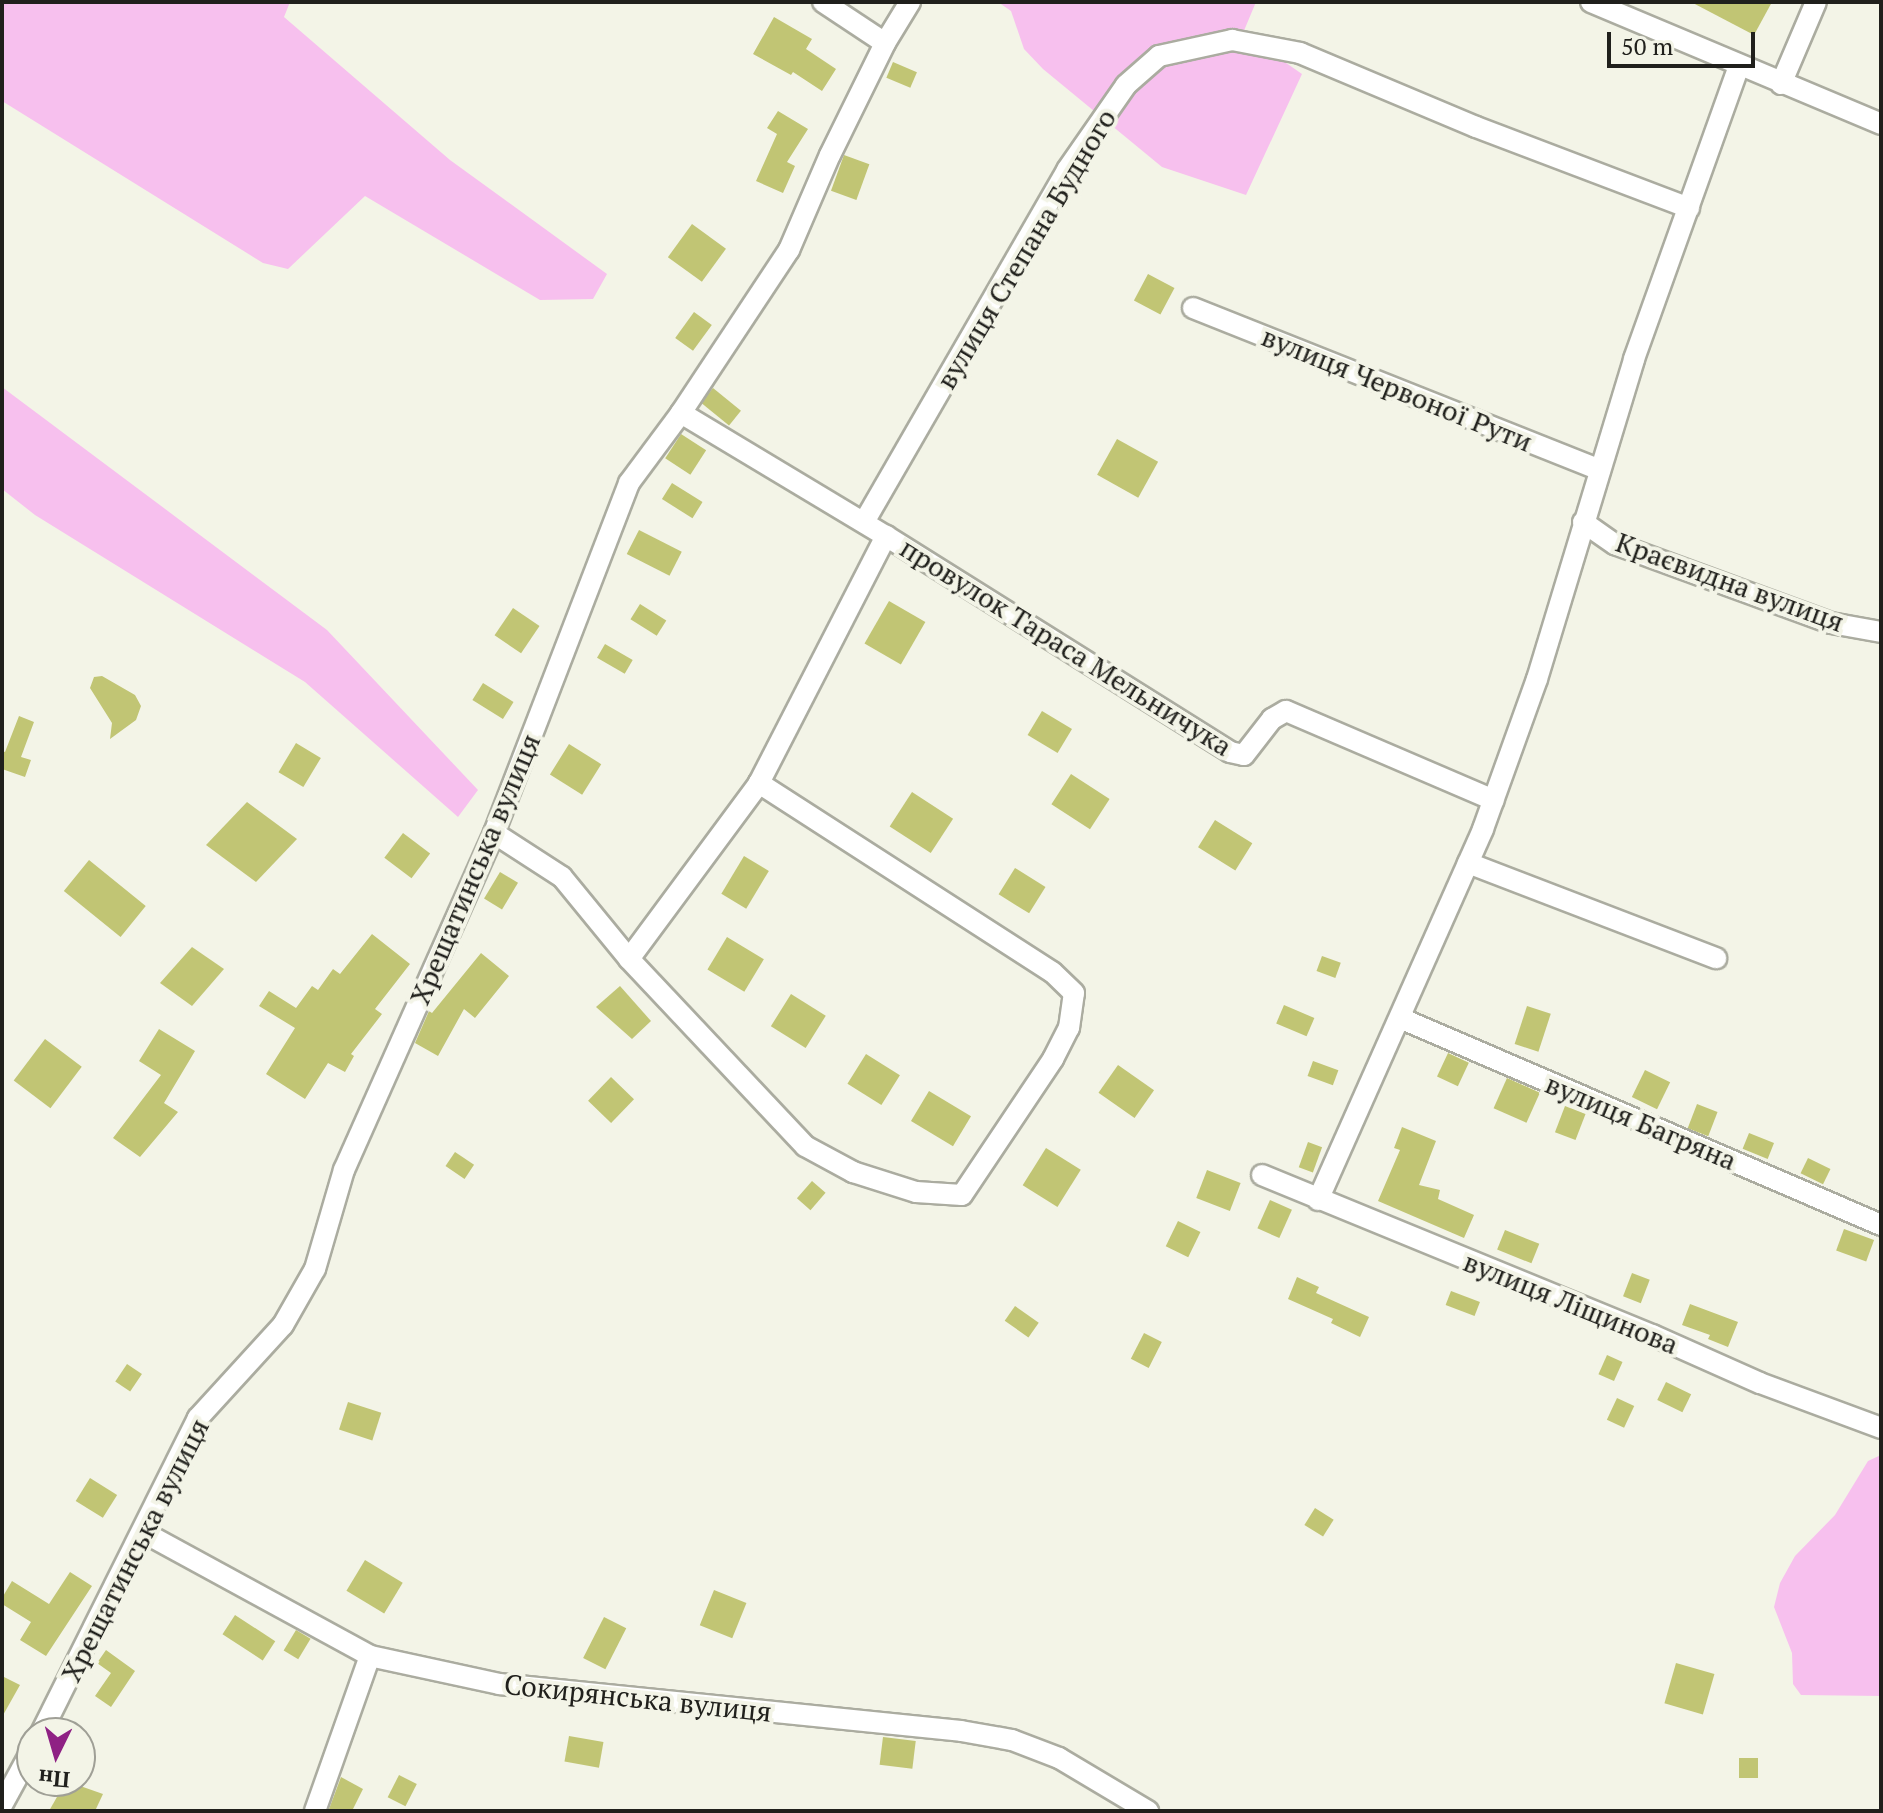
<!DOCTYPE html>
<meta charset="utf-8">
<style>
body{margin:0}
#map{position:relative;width:1883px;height:1813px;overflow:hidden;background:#f3f4e7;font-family:"PT Serif",serif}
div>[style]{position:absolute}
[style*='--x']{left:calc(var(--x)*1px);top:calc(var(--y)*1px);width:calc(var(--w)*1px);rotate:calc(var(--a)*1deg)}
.green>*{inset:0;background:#f7c0ee}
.building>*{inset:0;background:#c1c574;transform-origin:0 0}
.roads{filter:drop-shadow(2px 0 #abaca0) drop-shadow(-2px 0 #abaca0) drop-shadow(0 2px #abaca0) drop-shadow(0 -2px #abaca0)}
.street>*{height:20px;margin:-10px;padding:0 10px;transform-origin:10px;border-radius:10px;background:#fff}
span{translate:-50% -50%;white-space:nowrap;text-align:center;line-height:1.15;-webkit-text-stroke:8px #f3f4e7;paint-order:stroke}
.street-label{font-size:28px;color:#20201c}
.frame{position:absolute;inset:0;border:4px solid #20201c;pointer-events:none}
.north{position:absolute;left:16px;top:1717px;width:80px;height:80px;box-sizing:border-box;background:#f3f4e7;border:2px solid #9f9f96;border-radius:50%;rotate:185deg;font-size:22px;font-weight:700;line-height:32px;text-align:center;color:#20201c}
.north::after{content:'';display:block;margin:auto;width:28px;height:36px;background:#8f2184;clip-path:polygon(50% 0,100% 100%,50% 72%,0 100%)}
.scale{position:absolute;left:1607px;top:32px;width:148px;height:36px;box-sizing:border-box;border:4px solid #20201c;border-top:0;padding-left:10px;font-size:24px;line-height:28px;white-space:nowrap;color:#20201c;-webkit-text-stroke:6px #f3f4e7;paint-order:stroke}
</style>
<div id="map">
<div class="green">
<div style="clip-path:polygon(2px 2px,290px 2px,284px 17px,450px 160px,607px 274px,593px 299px,540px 300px,365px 196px,288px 269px,263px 263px,2px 101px)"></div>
<div style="clip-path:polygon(998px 2px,1256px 2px,1243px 33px,1302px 74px,1246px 195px,1162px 167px,1043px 69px,1024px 49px,1011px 11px)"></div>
<div style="clip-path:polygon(2px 387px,327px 630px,478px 790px,458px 817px,305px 682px,35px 515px,2px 489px)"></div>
<div style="clip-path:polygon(1881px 1455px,1881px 1696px,1801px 1695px,1793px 1684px,1792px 1653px,1774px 1607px,1780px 1583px,1795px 1556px,1835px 1515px,1868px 1461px)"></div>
</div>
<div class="building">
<div style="clip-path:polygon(1691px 2px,1772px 2px,1754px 35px)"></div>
<div style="clip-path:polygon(774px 17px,812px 39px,806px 49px,836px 69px,822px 91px,793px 72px,791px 75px,753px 54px)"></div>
<div style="left:893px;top:62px;width:26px;height:17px;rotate:23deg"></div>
<div style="clip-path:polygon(778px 111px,808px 129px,787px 162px,795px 166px,783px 193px,756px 181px,777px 134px,767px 128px)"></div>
<div style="left:844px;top:155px;width:27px;height:38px;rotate:20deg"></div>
<div style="left:692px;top:224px;width:42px;height:41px;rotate:36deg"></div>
<div style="left:1148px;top:274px;width:30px;height:30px;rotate:28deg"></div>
<div style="left:694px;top:312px;width:22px;height:32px;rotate:36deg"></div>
<div style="left:713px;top:388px;width:36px;height:19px;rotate:39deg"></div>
<div style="left:681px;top:434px;width:30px;height:29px;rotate:33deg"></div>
<div style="left:1117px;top:439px;width:47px;height:41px;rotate:29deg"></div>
<div style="left:672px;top:483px;width:36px;height:19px;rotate:32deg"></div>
<div style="left:639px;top:530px;width:48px;height:27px;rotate:27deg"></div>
<div style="left:889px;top:601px;width:42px;height:49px;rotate:30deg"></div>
<div style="left:640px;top:604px;width:31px;height:18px;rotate:32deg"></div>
<div style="left:513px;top:608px;width:32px;height:33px;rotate:34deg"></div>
<div style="left:605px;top:644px;width:32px;height:16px;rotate:30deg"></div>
<div style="clip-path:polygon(102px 676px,135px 695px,141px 706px,136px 720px,110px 739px,112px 723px,90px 688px,94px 677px)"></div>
<div style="left:483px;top:683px;width:36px;height:20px;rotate:32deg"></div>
<div style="left:1042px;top:711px;width:35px;height:28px;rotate:31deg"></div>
<div style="clip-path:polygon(19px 716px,34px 722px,21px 757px,31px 760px,25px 777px,2px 769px,2px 751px,5px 752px)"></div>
<div style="left:296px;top:743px;width:29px;height:34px;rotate:31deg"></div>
<div style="left:569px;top:744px;width:38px;height:36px;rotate:32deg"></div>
<div style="left:1071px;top:774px;width:46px;height:36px;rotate:33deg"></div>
<div style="left:912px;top:792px;width:49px;height:41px;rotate:33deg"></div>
<div style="clip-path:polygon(247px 802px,297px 839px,256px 882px,206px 845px)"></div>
<div style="left:1215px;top:820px;width:44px;height:32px;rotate:32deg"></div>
<div style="left:403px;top:833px;width:34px;height:31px;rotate:37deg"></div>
<div style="left:744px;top:856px;width:29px;height:44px;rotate:31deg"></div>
<div style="left:89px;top:860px;width:73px;height:40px;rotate:39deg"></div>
<div style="left:1015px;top:868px;width:36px;height:31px;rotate:32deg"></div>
<div style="left:500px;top:872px;width:21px;height:31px;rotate:31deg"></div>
<div style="clip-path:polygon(372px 934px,410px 964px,375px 1009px,382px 1014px,351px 1054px,354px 1056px,345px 1072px,328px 1063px,305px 1099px,266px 1074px,295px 1028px,259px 1006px,269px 991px,296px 1008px,312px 986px,318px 990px,333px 969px,340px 974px)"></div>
<div style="left:727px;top:937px;width:43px;height:38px;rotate:31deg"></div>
<div style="clip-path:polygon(192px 947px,224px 969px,192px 1006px,160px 983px)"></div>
<div style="clip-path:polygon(481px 953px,509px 976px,475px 1018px,464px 1009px,438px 1056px,415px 1043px,429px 1011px,432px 1013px)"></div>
<div style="left:1322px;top:956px;width:20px;height:16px;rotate:20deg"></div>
<div style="clip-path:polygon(620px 986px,651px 1021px,632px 1039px,596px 1007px)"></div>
<div style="left:791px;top:994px;width:41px;height:38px;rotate:32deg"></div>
<div style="left:1284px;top:1005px;width:33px;height:20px;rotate:23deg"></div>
<div style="left:1527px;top:1006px;width:25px;height:40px;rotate:18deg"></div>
<div style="clip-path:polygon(159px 1029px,195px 1051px,164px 1103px,178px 1112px,140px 1157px,113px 1138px,161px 1075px,139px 1061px)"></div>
<div style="left:45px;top:1039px;width:46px;height:52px;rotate:37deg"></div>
<div style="left:1448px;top:1053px;width:23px;height:26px;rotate:25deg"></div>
<div style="left:866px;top:1054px;width:40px;height:35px;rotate:32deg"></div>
<div style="left:1313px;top:1061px;width:27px;height:16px;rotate:20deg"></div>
<div style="left:1118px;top:1065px;width:44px;height:34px;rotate:35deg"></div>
<div style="left:1645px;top:1070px;width:28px;height:30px;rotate:26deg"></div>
<div style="left:611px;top:1077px;width:32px;height:33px;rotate:44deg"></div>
<div style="left:1507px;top:1078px;width:36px;height:33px;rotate:24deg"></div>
<div style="left:929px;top:1091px;width:49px;height:35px;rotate:31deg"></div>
<div style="left:1697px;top:1104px;width:22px;height:26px;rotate:21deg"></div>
<div style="left:1565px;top:1106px;width:22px;height:28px;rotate:21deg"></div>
<div style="clip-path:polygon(1402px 1127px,1436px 1141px,1419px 1185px,1440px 1190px,1438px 1199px,1474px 1215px,1464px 1238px,1378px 1201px,1400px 1150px,1394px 1148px)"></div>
<div style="left:1749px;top:1133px;width:27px;height:17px;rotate:22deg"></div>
<div style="left:1308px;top:1142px;width:15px;height:27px;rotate:20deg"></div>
<div style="left:1046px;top:1148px;width:41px;height:44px;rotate:32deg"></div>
<div style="left:455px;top:1152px;width:23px;height:17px;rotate:34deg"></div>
<div style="left:1808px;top:1158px;width:25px;height:17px;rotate:26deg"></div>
<div style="left:1207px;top:1170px;width:36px;height:30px;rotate:21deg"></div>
<div style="left:812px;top:1181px;width:18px;height:23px;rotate:41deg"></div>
<div style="left:1270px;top:1200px;width:24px;height:31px;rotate:24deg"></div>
<div style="left:1178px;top:1221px;width:25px;height:28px;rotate:26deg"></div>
<div style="left:1844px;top:1229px;width:32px;height:23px;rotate:20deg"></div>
<div style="left:1505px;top:1230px;width:37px;height:21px;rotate:22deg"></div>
<div style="left:1632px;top:1273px;width:19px;height:25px;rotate:21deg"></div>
<div style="clip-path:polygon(1297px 1277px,1319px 1287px,1316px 1293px,1369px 1317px,1360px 1337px,1331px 1323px,1333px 1319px,1288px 1299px)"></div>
<div style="left:1451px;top:1291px;width:31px;height:15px;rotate:21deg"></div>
<div style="clip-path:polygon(1690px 1304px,1738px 1322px,1728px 1347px,1708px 1339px,1710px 1335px,1682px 1325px)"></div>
<div style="left:1015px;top:1306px;width:29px;height:18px;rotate:35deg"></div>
<div style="left:1144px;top:1333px;width:20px;height:29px;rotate:27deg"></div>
<div style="left:1607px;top:1355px;width:17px;height:21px;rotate:24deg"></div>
<div style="left:127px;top:1364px;width:18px;height:21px;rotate:34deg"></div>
<div style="left:1666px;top:1382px;width:28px;height:20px;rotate:26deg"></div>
<div style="left:1617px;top:1398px;width:19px;height:24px;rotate:25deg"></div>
<div style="left:348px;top:1402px;width:35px;height:29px;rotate:18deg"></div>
<div style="left:90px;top:1478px;width:32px;height:27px;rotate:32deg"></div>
<div style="left:1315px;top:1508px;width:22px;height:20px;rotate:32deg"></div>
<div style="left:365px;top:1560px;width:44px;height:36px;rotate:31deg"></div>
<div style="clip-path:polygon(70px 1572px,92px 1586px,46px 1656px,20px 1640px,31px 1622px,2px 1604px,2px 1598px,12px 1581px,49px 1604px)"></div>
<div style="left:714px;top:1590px;width:35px;height:38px;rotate:22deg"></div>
<div style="left:235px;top:1615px;width:48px;height:23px;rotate:33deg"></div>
<div style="left:604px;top:1617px;width:25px;height:46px;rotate:27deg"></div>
<div style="left:296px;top:1630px;width:17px;height:24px;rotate:31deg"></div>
<div style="clip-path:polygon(106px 1650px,135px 1671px,111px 1707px,95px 1696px,111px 1673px,97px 1663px)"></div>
<div style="left:1676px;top:1663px;width:40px;height:42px;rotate:16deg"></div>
<div style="clip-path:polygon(2px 1676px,20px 1685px,2px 1717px)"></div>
<div style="left:569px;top:1736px;width:35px;height:26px;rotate:10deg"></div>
<div style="left:883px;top:1737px;width:33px;height:28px;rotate:7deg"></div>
<div style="left:1739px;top:1758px;width:19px;height:20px"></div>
<div style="left:399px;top:1775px;width:20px;height:25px;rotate:27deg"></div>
<div style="clip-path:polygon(341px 1777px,363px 1789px,352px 1811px,329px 1809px)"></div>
<div style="clip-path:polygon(66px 1781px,103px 1794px,95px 1811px,49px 1811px)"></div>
</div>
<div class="roads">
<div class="street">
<div style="--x:823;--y:2;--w:74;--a:33.5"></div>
<div style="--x:1591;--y:2;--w:315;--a:22.8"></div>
<div style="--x:1781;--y:84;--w:89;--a:-66.9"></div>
<div style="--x:1193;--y:308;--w:438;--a:21.7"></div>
<div style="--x:681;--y:413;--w:239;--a:31"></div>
<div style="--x:886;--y:536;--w:406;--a:32.1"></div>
<div style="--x:1230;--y:752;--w:14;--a:12"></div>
<div style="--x:1244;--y:755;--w:46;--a:-52.1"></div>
<div style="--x:1272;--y:719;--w:16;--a:-30"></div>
<div style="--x:1286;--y:711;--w:226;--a:23.2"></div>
<div style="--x:864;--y:522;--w:406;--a:-60"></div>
<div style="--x:1067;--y:170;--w:103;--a:-55.2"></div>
<div style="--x:1126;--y:85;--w:44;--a:-41.3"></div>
<div style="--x:1159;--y:56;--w:75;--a:-12.4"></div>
<div style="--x:1232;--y:40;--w:69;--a:10.8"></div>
<div style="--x:1300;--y:53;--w:191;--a:22.8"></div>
<div style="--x:1476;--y:127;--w:228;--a:20.8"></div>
<div style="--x:1583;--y:522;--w:39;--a:35"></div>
<div style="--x:1615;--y:544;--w:230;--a:20.1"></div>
<div style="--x:1831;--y:623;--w:51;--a:10.2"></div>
<div style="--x:494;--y:833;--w:81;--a:32.9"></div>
<div style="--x:562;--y:877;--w:106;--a:50.7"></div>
<div style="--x:629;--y:959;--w:257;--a:46.7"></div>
<div style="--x:805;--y:1146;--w:55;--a:28.4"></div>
<div style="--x:853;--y:1172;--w:66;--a:17.6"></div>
<div style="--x:916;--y:1192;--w:46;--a:3.7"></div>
<div style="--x:962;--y:1195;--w:164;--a:-56.2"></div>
<div style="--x:1053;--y:1059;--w:35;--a:-63"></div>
<div style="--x:1069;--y:1028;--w:35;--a:-82"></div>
<div style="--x:1074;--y:993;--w:30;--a:-136"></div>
<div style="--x:1052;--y:972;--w:349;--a:-147.2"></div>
<div style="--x:1468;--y:863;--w:266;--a:21"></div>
<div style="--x:629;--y:959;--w:219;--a:-53.5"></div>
<div style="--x:759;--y:783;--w:278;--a:-62.8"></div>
<div style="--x:1400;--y:1018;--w:524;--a:23.28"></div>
<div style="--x:1262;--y:1175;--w:422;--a:22.3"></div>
<div style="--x:1652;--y:1335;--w:118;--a:24"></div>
<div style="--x:1760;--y:1383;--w:129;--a:20.4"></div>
<div style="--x:1318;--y:1200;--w:406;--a:-66"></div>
<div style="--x:1483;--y:829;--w:159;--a:-70.2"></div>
<div style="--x:1537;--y:679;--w:334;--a:-73.1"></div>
<div style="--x:1634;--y:359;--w:311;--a:-70.3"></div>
<div style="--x:143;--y:1532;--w:259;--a:28.6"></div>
<div style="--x:370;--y:1656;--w:132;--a:12.2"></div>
<div style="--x:499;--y:1684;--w:464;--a:5.8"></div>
<div style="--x:961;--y:1731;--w:52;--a:10"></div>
<div style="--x:1012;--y:1740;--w:50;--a:21"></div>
<div style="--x:1059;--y:1758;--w:104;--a:30.8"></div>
<div style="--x:41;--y:1733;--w:352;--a:-63.5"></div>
<div style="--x:198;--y:1418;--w:126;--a:-47.6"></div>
<div style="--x:283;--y:1325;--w:64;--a:-60.3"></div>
<div style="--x:315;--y:1269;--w:103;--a:-73.7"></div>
<div style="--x:344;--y:1170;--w:369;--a:-66"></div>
<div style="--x:494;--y:833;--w:375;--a:-68.9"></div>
<div style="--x:629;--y:483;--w:87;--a:-53.4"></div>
<div style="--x:681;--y:413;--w:196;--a:-56.5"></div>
<div style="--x:789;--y:250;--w:103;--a:-66.7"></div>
<div style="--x:830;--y:155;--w:125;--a:-63.8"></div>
<div style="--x:885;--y:43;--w:48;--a:-58.6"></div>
<div style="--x:2;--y:1805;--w:63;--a:-61.4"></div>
<div style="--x:315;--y:1811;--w:164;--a:-70.5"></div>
</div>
</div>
<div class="street-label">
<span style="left:1026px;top:249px;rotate:-59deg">вулиця Степана Будного</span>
<span style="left:1397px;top:389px;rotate:22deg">вулиця Червоної Рути</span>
<span style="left:1730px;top:582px;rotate:20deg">Краєвидна вулиця</span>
<span style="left:1066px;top:647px;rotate:32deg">провулок Тараса Мельничука</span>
<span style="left:475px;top:869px;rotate:-67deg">Хрещатинська вулиця</span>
<span style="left:1641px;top:1122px;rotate:23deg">вулиця Багряна</span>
<span style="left:1571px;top:1303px;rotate:22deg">вулиця Ліщинова</span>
<span style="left:135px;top:1550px;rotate:-63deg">Хрещатинська вулиця</span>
<span style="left:638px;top:1698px;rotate:6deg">Сокирянська вулиця</span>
</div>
<div class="frame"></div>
<div class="north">Пн</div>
<div class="scale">50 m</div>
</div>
